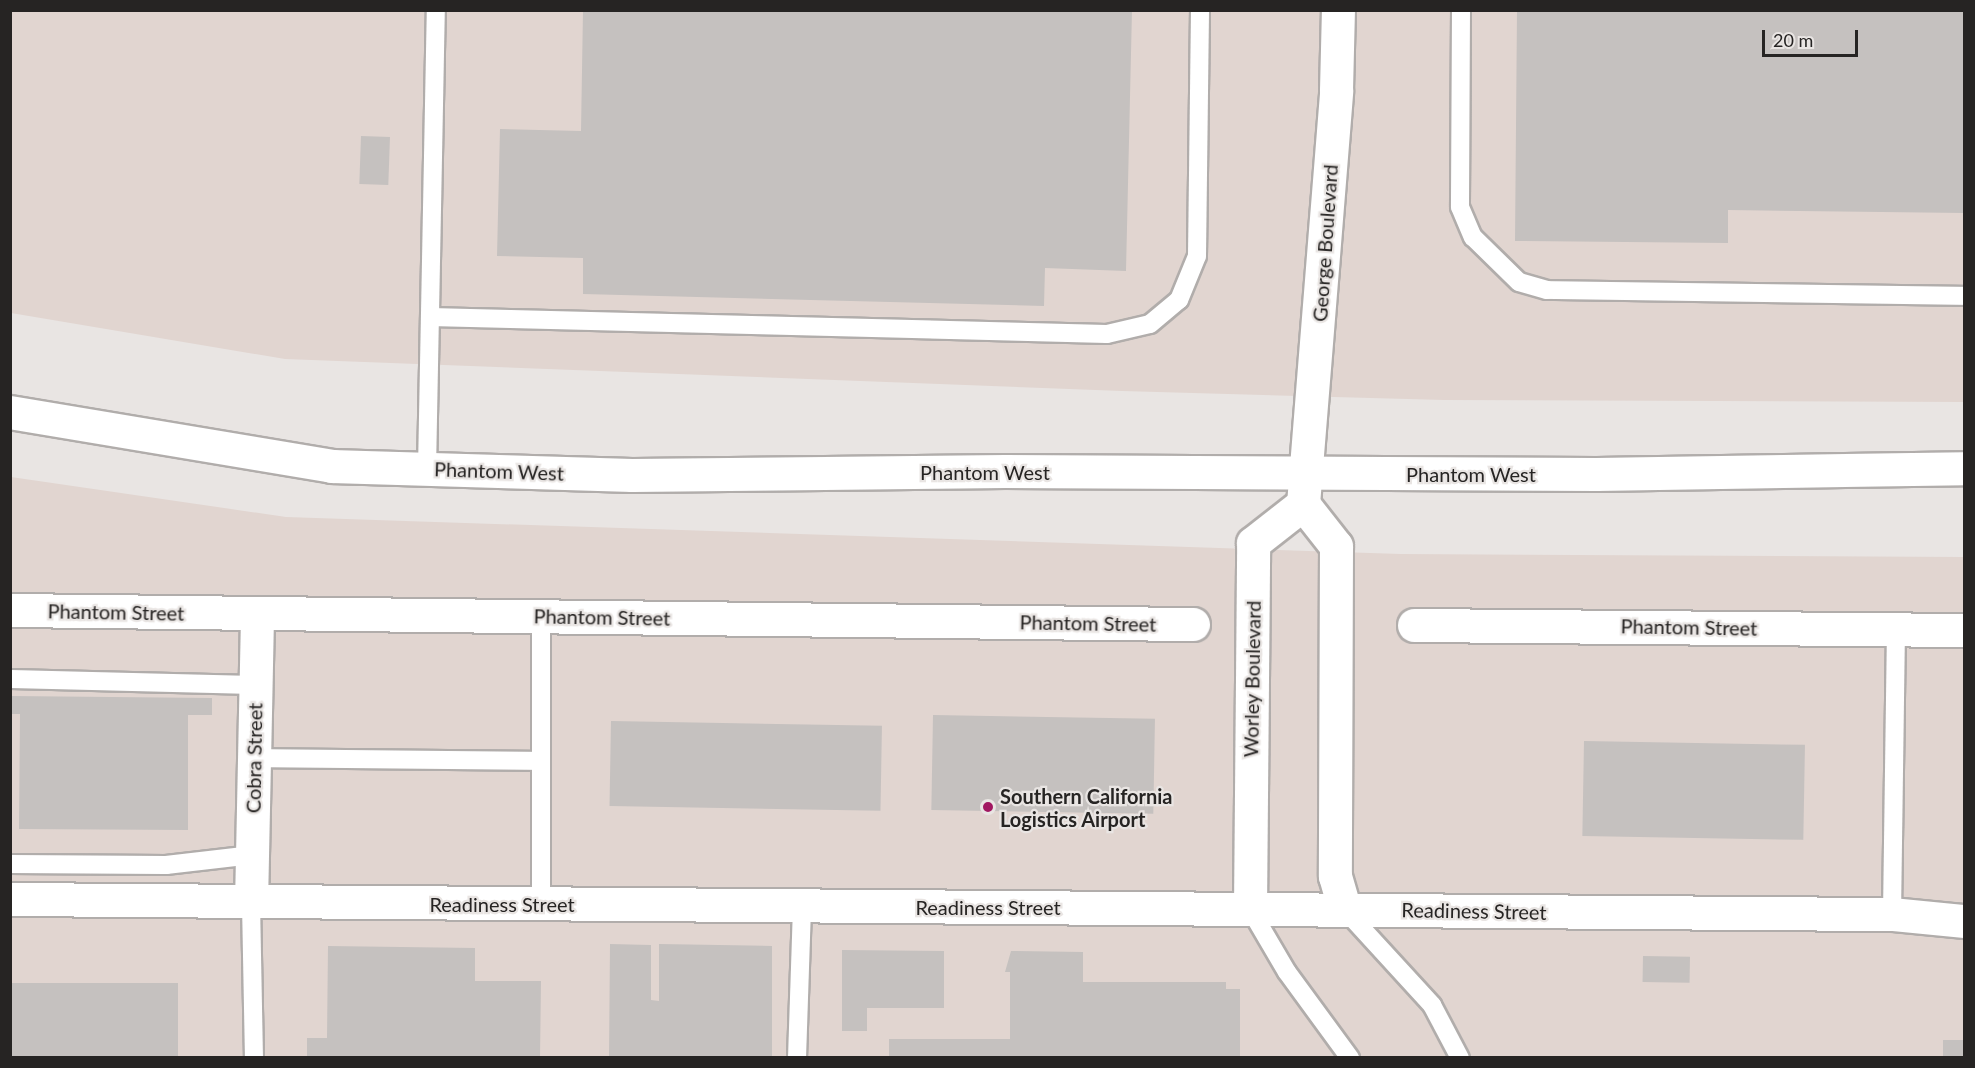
<!DOCTYPE html>
<style>
body{margin:0}
#map{position:relative;width:1975px;height:1068px;overflow:hidden;background:#e9e5e3;font-family:Lato,sans-serif}
div>[style]{position:absolute}
[style*='--x']{left:calc(var(--x)*1px);top:calc(var(--y)*1px);width:calc(var(--w)*1px);rotate:calc(var(--a)*1deg)}
.built>*{inset:0;background:#e1d5d0}
.building>*{inset:0;background:#c5c1bf;transform-origin:0 0}
.roads{filter:drop-shadow(2px 0 #b1adab) drop-shadow(-2px 0 #b1adab) drop-shadow(0 2px #b1adab) drop-shadow(0 -2px #b1adab)}
.service>*{height:18px;margin:-9px;padding:0 9px;transform-origin:9px;border-radius:9px;background:#fff}
.minor>*{height:33px;margin:-16.5px;padding:0 16.5px;transform-origin:16.5px;border-radius:16.5px;background:#fff}
.tertiary>*{height:33px;margin:-16.5px;padding:0 16.5px;transform-origin:16.5px;border-radius:16.5px;background:#fff}
.dots>*{width:16px;height:16px;translate:-50% -50%;box-sizing:border-box;border:3px solid #e9e5e3;border-radius:50%}
span{translate:-50% -50%;white-space:nowrap;text-align:center;line-height:1.15;-webkit-text-stroke:4.5px #e9e5e3;paint-order:stroke}
.street-label{font-size:20px;color:#262423}
.poi-label{font-size:20px;color:#262423;font-weight:700}
.left{translate:0 -50%;text-align:left}
.frame{position:absolute;inset:0;border:12px solid #262423;pointer-events:none}
.scale{position:absolute;left:1762px;top:30px;width:96px;height:27px;box-sizing:border-box;border:3px solid #262423;border-top:0;padding-left:8px;font-size:18px;line-height:21px;white-space:nowrap;color:#262423;-webkit-text-stroke:4px #e9e5e3;paint-order:stroke}
</style>
<div id="map">
<div class="built">
<div style="clip-path:polygon(10px 11px,1964px 11px,1964px 402px,1444px 400px,1122px 391px,285px 359px,11px 313px)"></div>
<div style="clip-path:polygon(11px 477px,286px 517px,1401px 554px,1964px 557px,1964px 1057px,11px 1058px)"></div>
</div>
<div class="building">
<div style="clip-path:polygon(583px 10px,1132px 10px,1126px 271px,1045px 268px,1044px 306px,583px 294px,583px 258px,497px 256px,500px 129px,581px 131px)"></div>
<div style="clip-path:polygon(1517px 10px,1964px 10px,1964px 213px,1728px 210px,1728px 243px,1515px 241px)"></div>
<div style="left:361px;top:136px;width:29px;height:48px;rotate:2deg"></div>
<div style="clip-path:polygon(10px 696px,212px 698px,212px 715px,188px 715px,188px 830px,19px 829px,20px 714px,10px 714px)"></div>
<div style="left:933px;top:715px;width:222px;height:95px;rotate:1deg"></div>
<div style="left:611px;top:721px;width:271px;height:85px;rotate:1deg"></div>
<div style="left:1584px;top:741px;width:221px;height:95px;rotate:1deg"></div>
<div style="clip-path:polygon(610px 944px,651px 945px,651px 1000px,659px 1001px,659px 944px,772px 946px,772px 1058px,609px 1058px)"></div>
<div style="clip-path:polygon(328px 946px,475px 948px,475px 981px,541px 981px,540px 1058px,307px 1058px,307px 1038px,327px 1038px)"></div>
<div style="clip-path:polygon(842px 950px,944px 951px,944px 1008px,867px 1008px,867px 1031px,842px 1031px)"></div>
<div style="clip-path:polygon(1011px 951px,1083px 952px,1083px 982px,1226px 982px,1226px 989px,1240px 989px,1240px 1058px,889px 1058px,889px 1039px,1010px 1039px,1010px 972px,1005px 972px)"></div>
<div style="left:1643px;top:956px;width:47px;height:26px;rotate:1deg"></div>
<div style="left:10px;top:983px;width:168px;height:75px"></div>
<div style="left:1943px;top:1040px;width:21px;height:18px"></div>
</div>
<div class="roads">
<div class="service">
<div style="--x:1461;--y:10;--w:197;--a:90.3"></div>
<div style="--x:1460;--y:207;--w:33;--a:67"></div>
<div style="--x:1473;--y:237;--w:64;--a:44.4"></div>
<div style="--x:1519;--y:282;--w:29;--a:16"></div>
<div style="--x:1547;--y:290;--w:417;--a:0.8"></div>
<div style="--x:430;--y:317;--w:677;--a:1.44"></div>
<div style="--x:1107;--y:334;--w:44;--a:-13.1"></div>
<div style="--x:1150;--y:324;--w:38;--a:-40"></div>
<div style="--x:1179;--y:300;--w:48;--a:-67.8"></div>
<div style="--x:1197;--y:256;--w:246;--a:-89.3"></div>
<div style="--x:427;--y:469;--w:459;--a:-88.9"></div>
<div style="--x:10;--y:679;--w:245;--a:1.4"></div>
<div style="--x:253;--y:758;--w:288;--a:0.6"></div>
<div style="--x:10;--y:864;--w:156;--a:0.4"></div>
<div style="--x:166;--y:865;--w:87;--a:-6.6"></div>
<div style="--x:251;--y:903;--w:155;--a:88.9"></div>
<div style="--x:541;--y:905;--w:288;--a:-90"></div>
<div style="--x:1250;--y:909;--w:73;--a:59.6"></div>
<div style="--x:1287;--y:972;--w:107;--a:53.8"></div>
<div style="--x:1345;--y:910;--w:129;--a:47.5"></div>
<div style="--x:1432;--y:1005;--w:60;--a:62.2"></div>
<div style="--x:1892;--y:914;--w:285;--a:-89.2"></div>
<div style="--x:797;--y:1058;--w:152;--a:-88.1"></div>
</div>
<div class="minor">
<div style="--x:1303;--y:504;--w:53;--a:51.8"></div>
<div style="--x:1336;--y:546;--w:330;--a:90.2"></div>
<div style="--x:1335;--y:876;--w:35;--a:74"></div>
<div style="--x:10;--y:610;--w:1183;--a:0.68"></div>
<div style="--x:1414;--y:625;--w:550;--a:0.52"></div>
<div style="--x:10;--y:899;--w:1882;--a:0.46"></div>
<div style="--x:1892;--y:914;--w:72;--a:5.6"></div>
<div style="--x:251;--y:903;--w:290;--a:-88.8"></div>
<div style="--x:1250;--y:909;--w:366;--a:-89.5"></div>
<div style="--x:1253;--y:543;--w:63;--a:-38"></div>
<div style="--x:1303;--y:504;--w:415;--a:-85.4"></div>
<div style="--x:1336;--y:90;--w:80;--a:-88.6"></div>
</div>
<div class="tertiary">
<div style="--x:10;--y:412;--w:326;--a:9.5"></div>
<div style="--x:331;--y:466;--w:301;--a:1.7"></div>
<div style="--x:632;--y:475;--w:373;--a:-0.6"></div>
<div style="--x:1005;--y:471;--w:591;--a:0.29"></div>
<div style="--x:1596;--y:474;--w:368;--a:-0.9"></div>
</div>
</div>
<div class="dots">
<div style="left:988px;top:807px;background:#a11761"></div>
</div>
<div class="street-label">
<span style="left:1325px;top:243px;rotate:-86deg">George Boulevard</span>
<span style="left:499px;top:471px;rotate:2deg">Phantom West</span>
<span style="left:985px;top:472px">Phantom West</span>
<span style="left:1471px;top:474px">Phantom West</span>
<span style="left:116px;top:612px;rotate:1deg">Phantom Street</span>
<span style="left:602px;top:617px;rotate:1deg">Phantom Street</span>
<span style="left:1088px;top:623px;rotate:1deg">Phantom Street</span>
<span style="left:1689px;top:627px;rotate:1deg">Phantom Street</span>
<span style="left:1252px;top:679px;rotate:-89deg">Worley Boulevard</span>
<span style="left:254px;top:758px;rotate:-89deg">Cobra Street</span>
<span style="left:502px;top:904px">Readiness Street</span>
<span style="left:988px;top:907px">Readiness Street</span>
<span style="left:1474px;top:911px;rotate:1deg">Readiness Street</span>
</div>
<div class="poi-label">
<span class="left" style="left:1000px;top:808px">Southern California<br>Logistics Airport</span>
</div>
<div class="frame"></div>
<div class="scale">20 m</div>
</div>
